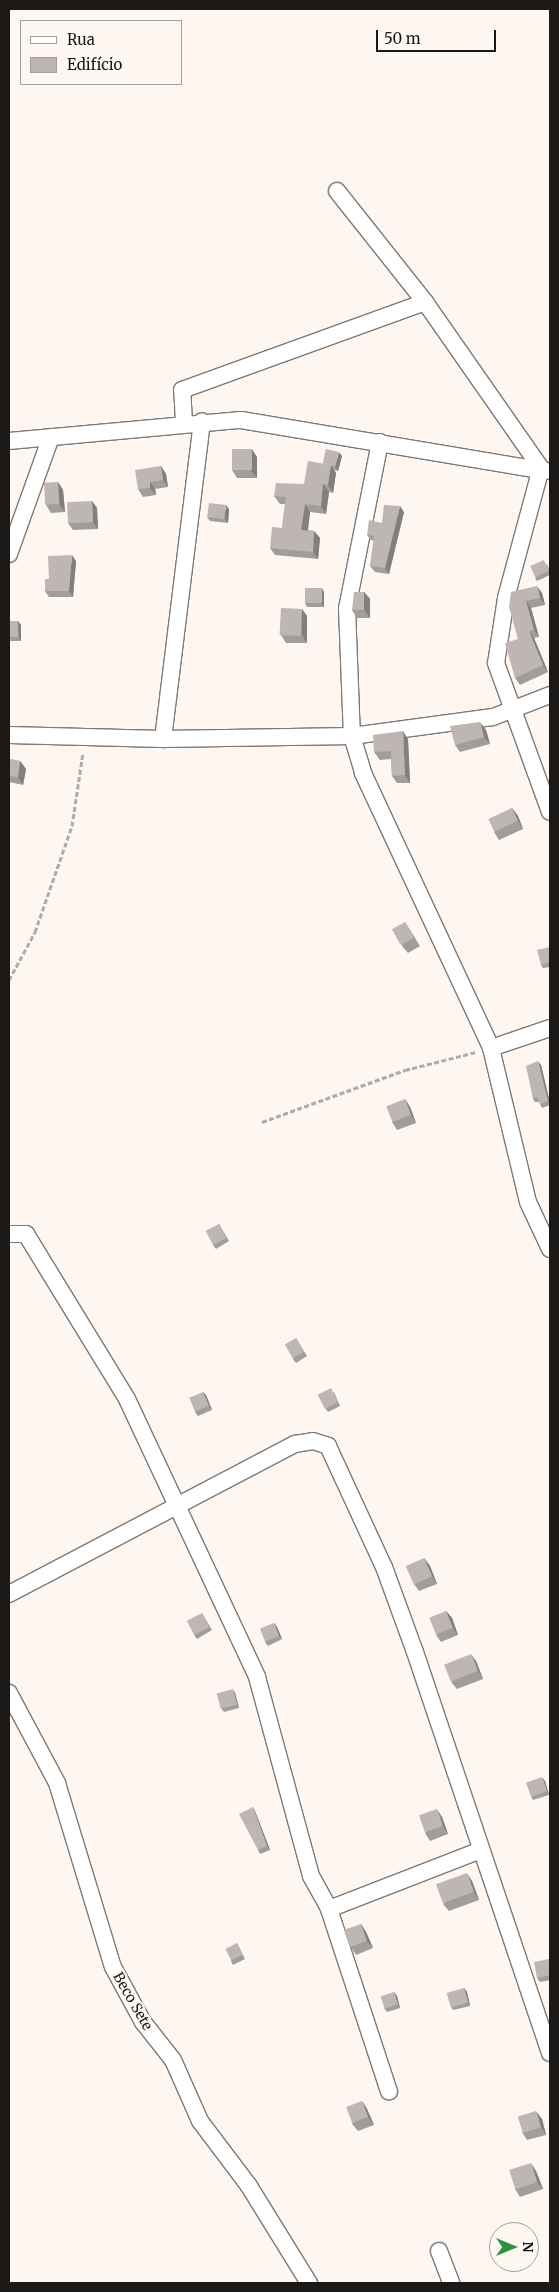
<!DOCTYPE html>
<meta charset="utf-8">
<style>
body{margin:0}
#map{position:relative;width:559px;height:2292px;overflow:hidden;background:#fdf6f1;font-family:Merriweather,serif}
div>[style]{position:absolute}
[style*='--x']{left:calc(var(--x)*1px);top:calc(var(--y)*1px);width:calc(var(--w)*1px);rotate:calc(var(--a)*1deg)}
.path>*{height:3px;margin-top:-1.5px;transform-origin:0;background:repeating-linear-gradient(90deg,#b0aba7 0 5px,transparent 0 7.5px)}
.roads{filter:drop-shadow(1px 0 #7f7975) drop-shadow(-1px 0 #7f7975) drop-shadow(0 1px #7f7975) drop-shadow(0 -1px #7f7975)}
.street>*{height:16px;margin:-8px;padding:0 8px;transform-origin:8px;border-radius:8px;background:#fff}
.wall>*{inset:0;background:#a39d99}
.shaded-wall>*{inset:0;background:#847f7d}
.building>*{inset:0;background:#bdb6b2;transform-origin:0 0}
span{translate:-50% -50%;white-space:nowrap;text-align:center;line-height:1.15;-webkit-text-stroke:4.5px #fdf6f1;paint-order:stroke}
.street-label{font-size:14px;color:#1b1917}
.frame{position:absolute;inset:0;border:10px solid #1b1917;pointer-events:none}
.legend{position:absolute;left:20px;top:20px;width:162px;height:65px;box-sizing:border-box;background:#fdf6f1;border:1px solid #a39e9a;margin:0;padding:6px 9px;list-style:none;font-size:15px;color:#1b1917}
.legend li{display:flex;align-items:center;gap:10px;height:25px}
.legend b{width:25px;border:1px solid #a39e9a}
.north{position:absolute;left:489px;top:2222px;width:50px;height:50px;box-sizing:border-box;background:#fdf6f1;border:1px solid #a39e9a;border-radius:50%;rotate:90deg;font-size:14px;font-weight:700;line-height:20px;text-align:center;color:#1b1917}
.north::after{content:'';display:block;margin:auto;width:18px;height:22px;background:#309043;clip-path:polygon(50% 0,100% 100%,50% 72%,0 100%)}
.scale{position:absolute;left:376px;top:30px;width:120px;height:22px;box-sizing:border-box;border:2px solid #1b1917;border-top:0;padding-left:6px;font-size:15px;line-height:18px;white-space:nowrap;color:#1b1917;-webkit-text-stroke:4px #fdf6f1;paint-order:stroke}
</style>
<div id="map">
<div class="path">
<div style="--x:9;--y:980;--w:55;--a:-61.6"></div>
<div style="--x:35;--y:932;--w:112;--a:-70.8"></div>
<div style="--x:72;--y:826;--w:75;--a:-81.5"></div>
<div style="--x:262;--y:1122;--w:152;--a:-20"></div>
<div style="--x:405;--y:1070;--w:73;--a:-14.2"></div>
</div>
<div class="roads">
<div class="street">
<div style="--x:337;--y:191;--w:142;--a:51.6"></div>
<div style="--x:425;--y:302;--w:203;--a:55.1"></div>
<div style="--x:541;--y:468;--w:135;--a:105.1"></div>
<div style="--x:506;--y:598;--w:66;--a:98.7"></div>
<div style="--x:496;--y:663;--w:158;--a:70.1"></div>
<div style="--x:184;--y:423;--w:33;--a:-93"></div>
<div style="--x:182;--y:390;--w:258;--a:-19.9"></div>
<div style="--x:9;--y:441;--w:233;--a:-5.2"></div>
<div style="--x:241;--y:420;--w:309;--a:9.5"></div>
<div style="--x:380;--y:442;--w:169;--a:101.2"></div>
<div style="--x:347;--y:608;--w:128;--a:87.8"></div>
<div style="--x:352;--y:736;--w:39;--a:73"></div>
<div style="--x:363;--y:773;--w:303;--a:65"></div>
<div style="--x:491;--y:1048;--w:158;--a:76.5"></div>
<div style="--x:528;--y:1202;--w:52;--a:64.9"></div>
<div style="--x:9;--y:554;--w:124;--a:-70.3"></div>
<div style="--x:9;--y:735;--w:154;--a:1.5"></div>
<div style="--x:163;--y:739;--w:189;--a:-0.9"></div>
<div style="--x:352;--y:736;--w:142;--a:-7.7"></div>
<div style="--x:493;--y:717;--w:61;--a:-21.1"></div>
<div style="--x:163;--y:739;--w:320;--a:-83"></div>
<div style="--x:491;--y:1048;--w:62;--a:-18.7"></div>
<div style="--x:9;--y:1234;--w:17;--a:0"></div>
<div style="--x:26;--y:1234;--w:193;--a:58.5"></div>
<div style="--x:127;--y:1399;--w:307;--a:64.9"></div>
<div style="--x:257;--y:1677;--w:206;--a:74.8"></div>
<div style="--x:311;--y:1876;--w:38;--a:61"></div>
<div style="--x:329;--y:1909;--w:192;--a:71.8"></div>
<div style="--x:9;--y:1594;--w:323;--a:-27.7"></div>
<div style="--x:295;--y:1444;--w:18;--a:-9"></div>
<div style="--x:313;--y:1441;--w:16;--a:18"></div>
<div style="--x:328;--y:1446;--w:133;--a:65.2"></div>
<div style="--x:384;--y:1567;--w:90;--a:70"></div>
<div style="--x:415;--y:1652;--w:423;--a:71.4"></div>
<div style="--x:9;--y:1693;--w:102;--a:61.9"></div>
<div style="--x:57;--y:1783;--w:192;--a:73.1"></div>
<div style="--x:113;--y:1967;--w:63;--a:61.4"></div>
<div style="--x:143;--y:2022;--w:48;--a:51.7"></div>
<div style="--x:173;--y:2060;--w:67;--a:66.1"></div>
<div style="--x:200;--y:2121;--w:81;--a:53"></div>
<div style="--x:249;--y:2186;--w:114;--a:58.3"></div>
<div style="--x:329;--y:1909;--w:163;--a:-21.2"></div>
<div style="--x:439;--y:2251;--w:34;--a:69"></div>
</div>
</div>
<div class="wall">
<div style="clip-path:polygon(342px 456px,338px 471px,334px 470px,336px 473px,333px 493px,329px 492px,326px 514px,310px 512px,308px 530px,314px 531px,320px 538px,318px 559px,275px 555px,270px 548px,282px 528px,285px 504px,280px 504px,274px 496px,304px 484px)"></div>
<div style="clip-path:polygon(257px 457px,257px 478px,237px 478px,232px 470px)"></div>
<div style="clip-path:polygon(161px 466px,166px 474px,168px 487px,155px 489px,156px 495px,143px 497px,138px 489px)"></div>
<div style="clip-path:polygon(58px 482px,63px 490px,65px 512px,51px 513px,46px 505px)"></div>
<div style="clip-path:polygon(92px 501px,97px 508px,98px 529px,73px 530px,68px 523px)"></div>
<div style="clip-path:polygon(229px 509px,228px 523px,210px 521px,207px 517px)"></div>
<div style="clip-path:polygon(404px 512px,389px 574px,375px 572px,370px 566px,374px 541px,371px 540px,367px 535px,382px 523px)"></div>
<div style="clip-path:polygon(76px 561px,73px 597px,49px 597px,45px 591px,49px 579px)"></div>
<div style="clip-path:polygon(547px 564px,550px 571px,550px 575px,537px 581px,535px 578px)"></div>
<div style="clip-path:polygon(324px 592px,324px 607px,307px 607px,305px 603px)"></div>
<div style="clip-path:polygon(364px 592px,370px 599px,370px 618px,357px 618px,352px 610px)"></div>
<div style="clip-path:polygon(511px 592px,542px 593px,545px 605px,531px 608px,539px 637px,534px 638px,548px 672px,520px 685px,515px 678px,518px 639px)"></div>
<div style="clip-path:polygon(302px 609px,307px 616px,307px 643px,286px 643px,281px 635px)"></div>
<div style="clip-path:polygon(9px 621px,18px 621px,21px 625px,21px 641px,9px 641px)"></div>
<div style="clip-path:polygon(486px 730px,490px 744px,460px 752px,455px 745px)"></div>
<div style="clip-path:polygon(408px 739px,410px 783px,397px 783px,392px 776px,391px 759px,380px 760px,374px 752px)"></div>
<div style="clip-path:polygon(9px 759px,20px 761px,26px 769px,23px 785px,9px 782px)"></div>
<div style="clip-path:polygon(512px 808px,518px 816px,523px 829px,499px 840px,494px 832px)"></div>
<div style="clip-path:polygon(405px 922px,420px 946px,408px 953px,402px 946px)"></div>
<div style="clip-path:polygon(550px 947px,550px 967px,543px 968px,541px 965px)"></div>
<div style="clip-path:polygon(541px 1065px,550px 1102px,550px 1105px,542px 1108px,539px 1102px,535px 1102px,533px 1099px)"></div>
<div style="clip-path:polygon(405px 1099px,410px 1107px,416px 1123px,397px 1130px,392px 1122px)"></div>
<div style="clip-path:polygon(219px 1224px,229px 1241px,216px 1249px,213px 1245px)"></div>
<div style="clip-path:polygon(296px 1338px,307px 1356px,296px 1363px,293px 1359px)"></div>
<div style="clip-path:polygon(203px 1392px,206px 1395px,212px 1410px,198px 1416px,195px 1412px)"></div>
<div style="clip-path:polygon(334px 1392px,340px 1406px,328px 1412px,325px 1408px)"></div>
<div style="clip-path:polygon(424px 1558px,430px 1566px,437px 1584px,419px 1591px,414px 1584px)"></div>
<div style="clip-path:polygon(446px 1611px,452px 1618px,458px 1635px,441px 1642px,436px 1635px)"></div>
<div style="clip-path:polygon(202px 1613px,212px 1630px,197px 1639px,194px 1635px)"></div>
<div style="clip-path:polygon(274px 1623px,277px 1627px,282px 1639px,268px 1646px,265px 1642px)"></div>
<div style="clip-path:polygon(476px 1661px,483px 1679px,457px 1689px,451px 1682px)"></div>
<div style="clip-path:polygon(235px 1693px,239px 1708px,224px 1712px,221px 1708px)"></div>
<div style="clip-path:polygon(545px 1781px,549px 1795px,533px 1800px,531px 1796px)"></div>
<div style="clip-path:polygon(253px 1807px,255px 1811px,270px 1850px,260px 1854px,258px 1850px)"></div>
<div style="clip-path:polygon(442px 1817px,448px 1834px,430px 1841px,425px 1833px)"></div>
<div style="clip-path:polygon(472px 1881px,479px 1900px,449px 1911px,443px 1904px)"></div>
<div style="clip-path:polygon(361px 1924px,366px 1932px,373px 1948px,356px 1955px,351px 1947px)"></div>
<div style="clip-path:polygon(237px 1943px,245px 1959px,233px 1965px,231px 1961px)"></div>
<div style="clip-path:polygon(549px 1959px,550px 1960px,550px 1980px,540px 1982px,537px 1978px)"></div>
<div style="clip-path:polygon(464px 1988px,467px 1992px,470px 2006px,453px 2010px,451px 2006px)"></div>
<div style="clip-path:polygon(394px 1992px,397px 1996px,400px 2008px,387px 2012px,384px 2008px)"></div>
<div style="clip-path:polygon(362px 2101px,367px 2109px,374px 2125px,358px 2131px,352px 2124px)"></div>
<div style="clip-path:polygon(542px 2119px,546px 2135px,527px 2140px,522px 2132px)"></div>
<div style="clip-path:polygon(536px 2171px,543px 2189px,520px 2197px,515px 2189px)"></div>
</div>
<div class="shaded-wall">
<div style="clip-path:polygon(252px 449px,257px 457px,257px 478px,251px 471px)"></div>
<div style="clip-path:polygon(339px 452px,342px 456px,338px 471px,335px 467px)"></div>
<div style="clip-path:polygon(331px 465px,336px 473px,333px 493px,328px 485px)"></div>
<div style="clip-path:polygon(161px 466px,166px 474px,168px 487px,163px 480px)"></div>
<div style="clip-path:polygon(58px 482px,63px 490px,65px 512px,59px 504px)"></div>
<div style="clip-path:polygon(150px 482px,155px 489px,156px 495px,150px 488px)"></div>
<div style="clip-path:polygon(323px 484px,329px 492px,326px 514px,321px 506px)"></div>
<div style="clip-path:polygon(92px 501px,97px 508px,98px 529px,93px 522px)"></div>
<div style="clip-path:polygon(305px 504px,310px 512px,307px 537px,301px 530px)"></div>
<div style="clip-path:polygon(226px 505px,229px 509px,228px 523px,225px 519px)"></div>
<div style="clip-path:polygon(400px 506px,404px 512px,389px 574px,385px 568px)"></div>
<div style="clip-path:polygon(314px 531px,320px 538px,318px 559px,313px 552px)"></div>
<div style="clip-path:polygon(72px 555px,76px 561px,73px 597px,69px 591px)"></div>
<div style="clip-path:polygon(537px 586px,542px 593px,545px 605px,540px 598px)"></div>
<div style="clip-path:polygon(322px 588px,324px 592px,324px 607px,321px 603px)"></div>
<div style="clip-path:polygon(364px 592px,370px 599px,370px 618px,364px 610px)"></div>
<div style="clip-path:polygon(526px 601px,531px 608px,539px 637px,534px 630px)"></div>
<div style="clip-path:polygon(302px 609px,307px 616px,307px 643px,302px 635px)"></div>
<div style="clip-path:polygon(18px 621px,21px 625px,21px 641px,19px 637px)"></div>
<div style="clip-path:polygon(529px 631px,534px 638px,548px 672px,543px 665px)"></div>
<div style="clip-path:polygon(480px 722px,486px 730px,490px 744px,484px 737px)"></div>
<div style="clip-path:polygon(403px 731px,408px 739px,410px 783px,405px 775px)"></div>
<div style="clip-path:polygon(20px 761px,26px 769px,23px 785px,18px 777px)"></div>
<div style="clip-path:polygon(512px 808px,518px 816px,523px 829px,518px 821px)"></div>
<div style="clip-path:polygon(538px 1061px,541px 1065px,550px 1104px,548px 1101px)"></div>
<div style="clip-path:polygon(405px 1099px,410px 1107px,416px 1123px,411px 1115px)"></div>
<div style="clip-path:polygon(203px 1392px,206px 1395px,212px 1410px,209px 1406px)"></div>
<div style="clip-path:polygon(424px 1558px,430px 1566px,437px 1584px,432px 1576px)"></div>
<div style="clip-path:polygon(446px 1611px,452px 1618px,458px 1635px,453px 1628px)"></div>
<div style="clip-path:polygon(274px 1623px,277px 1627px,282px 1639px,279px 1636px)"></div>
<div style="clip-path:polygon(471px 1654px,476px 1661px,483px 1679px,478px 1671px)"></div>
<div style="clip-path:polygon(233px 1689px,235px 1693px,239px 1708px,237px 1704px)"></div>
<div style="clip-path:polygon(542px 1777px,545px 1781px,549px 1795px,547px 1791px)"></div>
<div style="clip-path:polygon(253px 1807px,255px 1811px,270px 1850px,267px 1846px)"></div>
<div style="clip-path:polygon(437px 1809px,442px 1817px,448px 1834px,443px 1826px)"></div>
<div style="clip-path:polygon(467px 1873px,472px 1881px,479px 1900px,474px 1892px)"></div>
<div style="clip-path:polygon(361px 1924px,366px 1932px,373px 1948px,367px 1941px)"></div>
<div style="clip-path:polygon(464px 1988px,467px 1992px,470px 2006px,468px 2002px)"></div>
<div style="clip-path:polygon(394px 1992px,397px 1996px,400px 2008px,398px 2004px)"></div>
<div style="clip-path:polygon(362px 2101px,367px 2109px,374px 2125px,368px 2117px)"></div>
<div style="clip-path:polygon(536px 2111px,542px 2119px,546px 2135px,541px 2127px)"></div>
<div style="clip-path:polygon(531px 2163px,536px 2171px,543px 2189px,537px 2182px)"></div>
</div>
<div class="building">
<div style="left:232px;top:449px;width:20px;height:21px"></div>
<div style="left:326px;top:449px;width:13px;height:15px;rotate:13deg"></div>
<div style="clip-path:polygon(308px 461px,331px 465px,328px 485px,323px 484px,321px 506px,305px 504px,301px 530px,314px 531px,313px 552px,270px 548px,272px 527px,282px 528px,286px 497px,274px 496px,276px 483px,304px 484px)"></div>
<div style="clip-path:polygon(161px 466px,163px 480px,150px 482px,150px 488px,138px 489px,135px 470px)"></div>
<div style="left:58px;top:482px;width:22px;height:14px;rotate:87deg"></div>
<div style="left:92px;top:501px;width:21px;height:25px;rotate:87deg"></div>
<div style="left:209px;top:503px;width:17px;height:14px;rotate:7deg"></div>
<div style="clip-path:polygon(384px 505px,400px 506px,385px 568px,370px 566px,374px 536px,367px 535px,369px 520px,382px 523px)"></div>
<div style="clip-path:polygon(72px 555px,69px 591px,45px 591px,45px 579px,49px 579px,48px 556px)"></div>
<div style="left:544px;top:560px;width:12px;height:15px;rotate:66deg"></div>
<div style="clip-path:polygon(537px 586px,540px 598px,526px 601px,534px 630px,529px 631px,543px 665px,515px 678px,505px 643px,518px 639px,509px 607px,511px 592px)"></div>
<div style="left:305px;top:588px;width:17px;height:15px"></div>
<div style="clip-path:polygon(354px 592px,364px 592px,364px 610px,352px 610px)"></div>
<div style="left:281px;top:608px;width:21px;height:27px;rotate:3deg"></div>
<div style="left:9px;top:621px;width:9px;height:16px"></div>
<div style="clip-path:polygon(480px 722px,484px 737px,455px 745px,450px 726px)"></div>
<div style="clip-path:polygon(403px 731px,405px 775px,392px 776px,391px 751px,374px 752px,373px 735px)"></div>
<div style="clip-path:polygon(9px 759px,20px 761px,18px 777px,9px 776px)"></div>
<div style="left:512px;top:808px;width:14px;height:26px;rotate:65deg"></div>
<div style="left:405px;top:922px;width:18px;height:15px;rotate:61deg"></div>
<div style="clip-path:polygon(550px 947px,550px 962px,541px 965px,537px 950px)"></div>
<div style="clip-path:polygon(538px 1061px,548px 1101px,540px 1104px,537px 1097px,533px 1099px,526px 1066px)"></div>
<div style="left:405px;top:1099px;width:17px;height:20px;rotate:69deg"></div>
<div style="left:219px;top:1224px;width:16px;height:15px;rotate:63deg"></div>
<div style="left:296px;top:1338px;width:16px;height:13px;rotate:60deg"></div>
<div style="left:331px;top:1388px;width:16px;height:15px;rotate:63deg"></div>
<div style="left:203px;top:1392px;width:15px;height:15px;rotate:67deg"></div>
<div style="left:424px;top:1558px;width:20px;height:20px;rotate:66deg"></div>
<div style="left:446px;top:1611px;width:18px;height:18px;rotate:68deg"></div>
<div style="left:202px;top:1613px;width:16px;height:17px;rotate:63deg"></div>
<div style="left:274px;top:1623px;width:14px;height:15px;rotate:69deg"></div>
<div style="left:471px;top:1654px;width:18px;height:29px;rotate:68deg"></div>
<div style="left:233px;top:1689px;width:16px;height:17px;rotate:75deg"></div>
<div style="left:542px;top:1777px;width:15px;height:17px;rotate:70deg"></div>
<div style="clip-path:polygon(253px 1807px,267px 1846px,258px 1850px,239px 1814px)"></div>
<div style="left:437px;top:1809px;width:18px;height:19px;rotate:71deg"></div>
<div style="left:467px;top:1873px;width:20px;height:33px;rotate:70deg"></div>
<div style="left:361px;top:1924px;width:18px;height:18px;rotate:71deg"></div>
<div style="left:237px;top:1943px;width:13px;height:13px;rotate:63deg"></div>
<div style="clip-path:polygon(549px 1959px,550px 1964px,550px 1975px,537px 1978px,534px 1962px)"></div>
<div style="left:464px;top:1988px;width:15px;height:18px;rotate:74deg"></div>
<div style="left:394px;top:1992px;width:13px;height:14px;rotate:72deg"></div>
<div style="left:362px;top:2101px;width:17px;height:17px;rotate:69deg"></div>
<div style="left:536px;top:2111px;width:17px;height:19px;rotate:73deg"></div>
<div style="left:531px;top:2163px;width:20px;height:23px;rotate:72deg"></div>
</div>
<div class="street-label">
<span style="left:133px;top:2001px;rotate:60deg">Beco Sete</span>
</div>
<div class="frame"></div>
<ul class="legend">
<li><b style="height:6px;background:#fff"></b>Rua</li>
<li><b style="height:14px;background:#bdb6b2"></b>Edifício</li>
</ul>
<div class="north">N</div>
<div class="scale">50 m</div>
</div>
